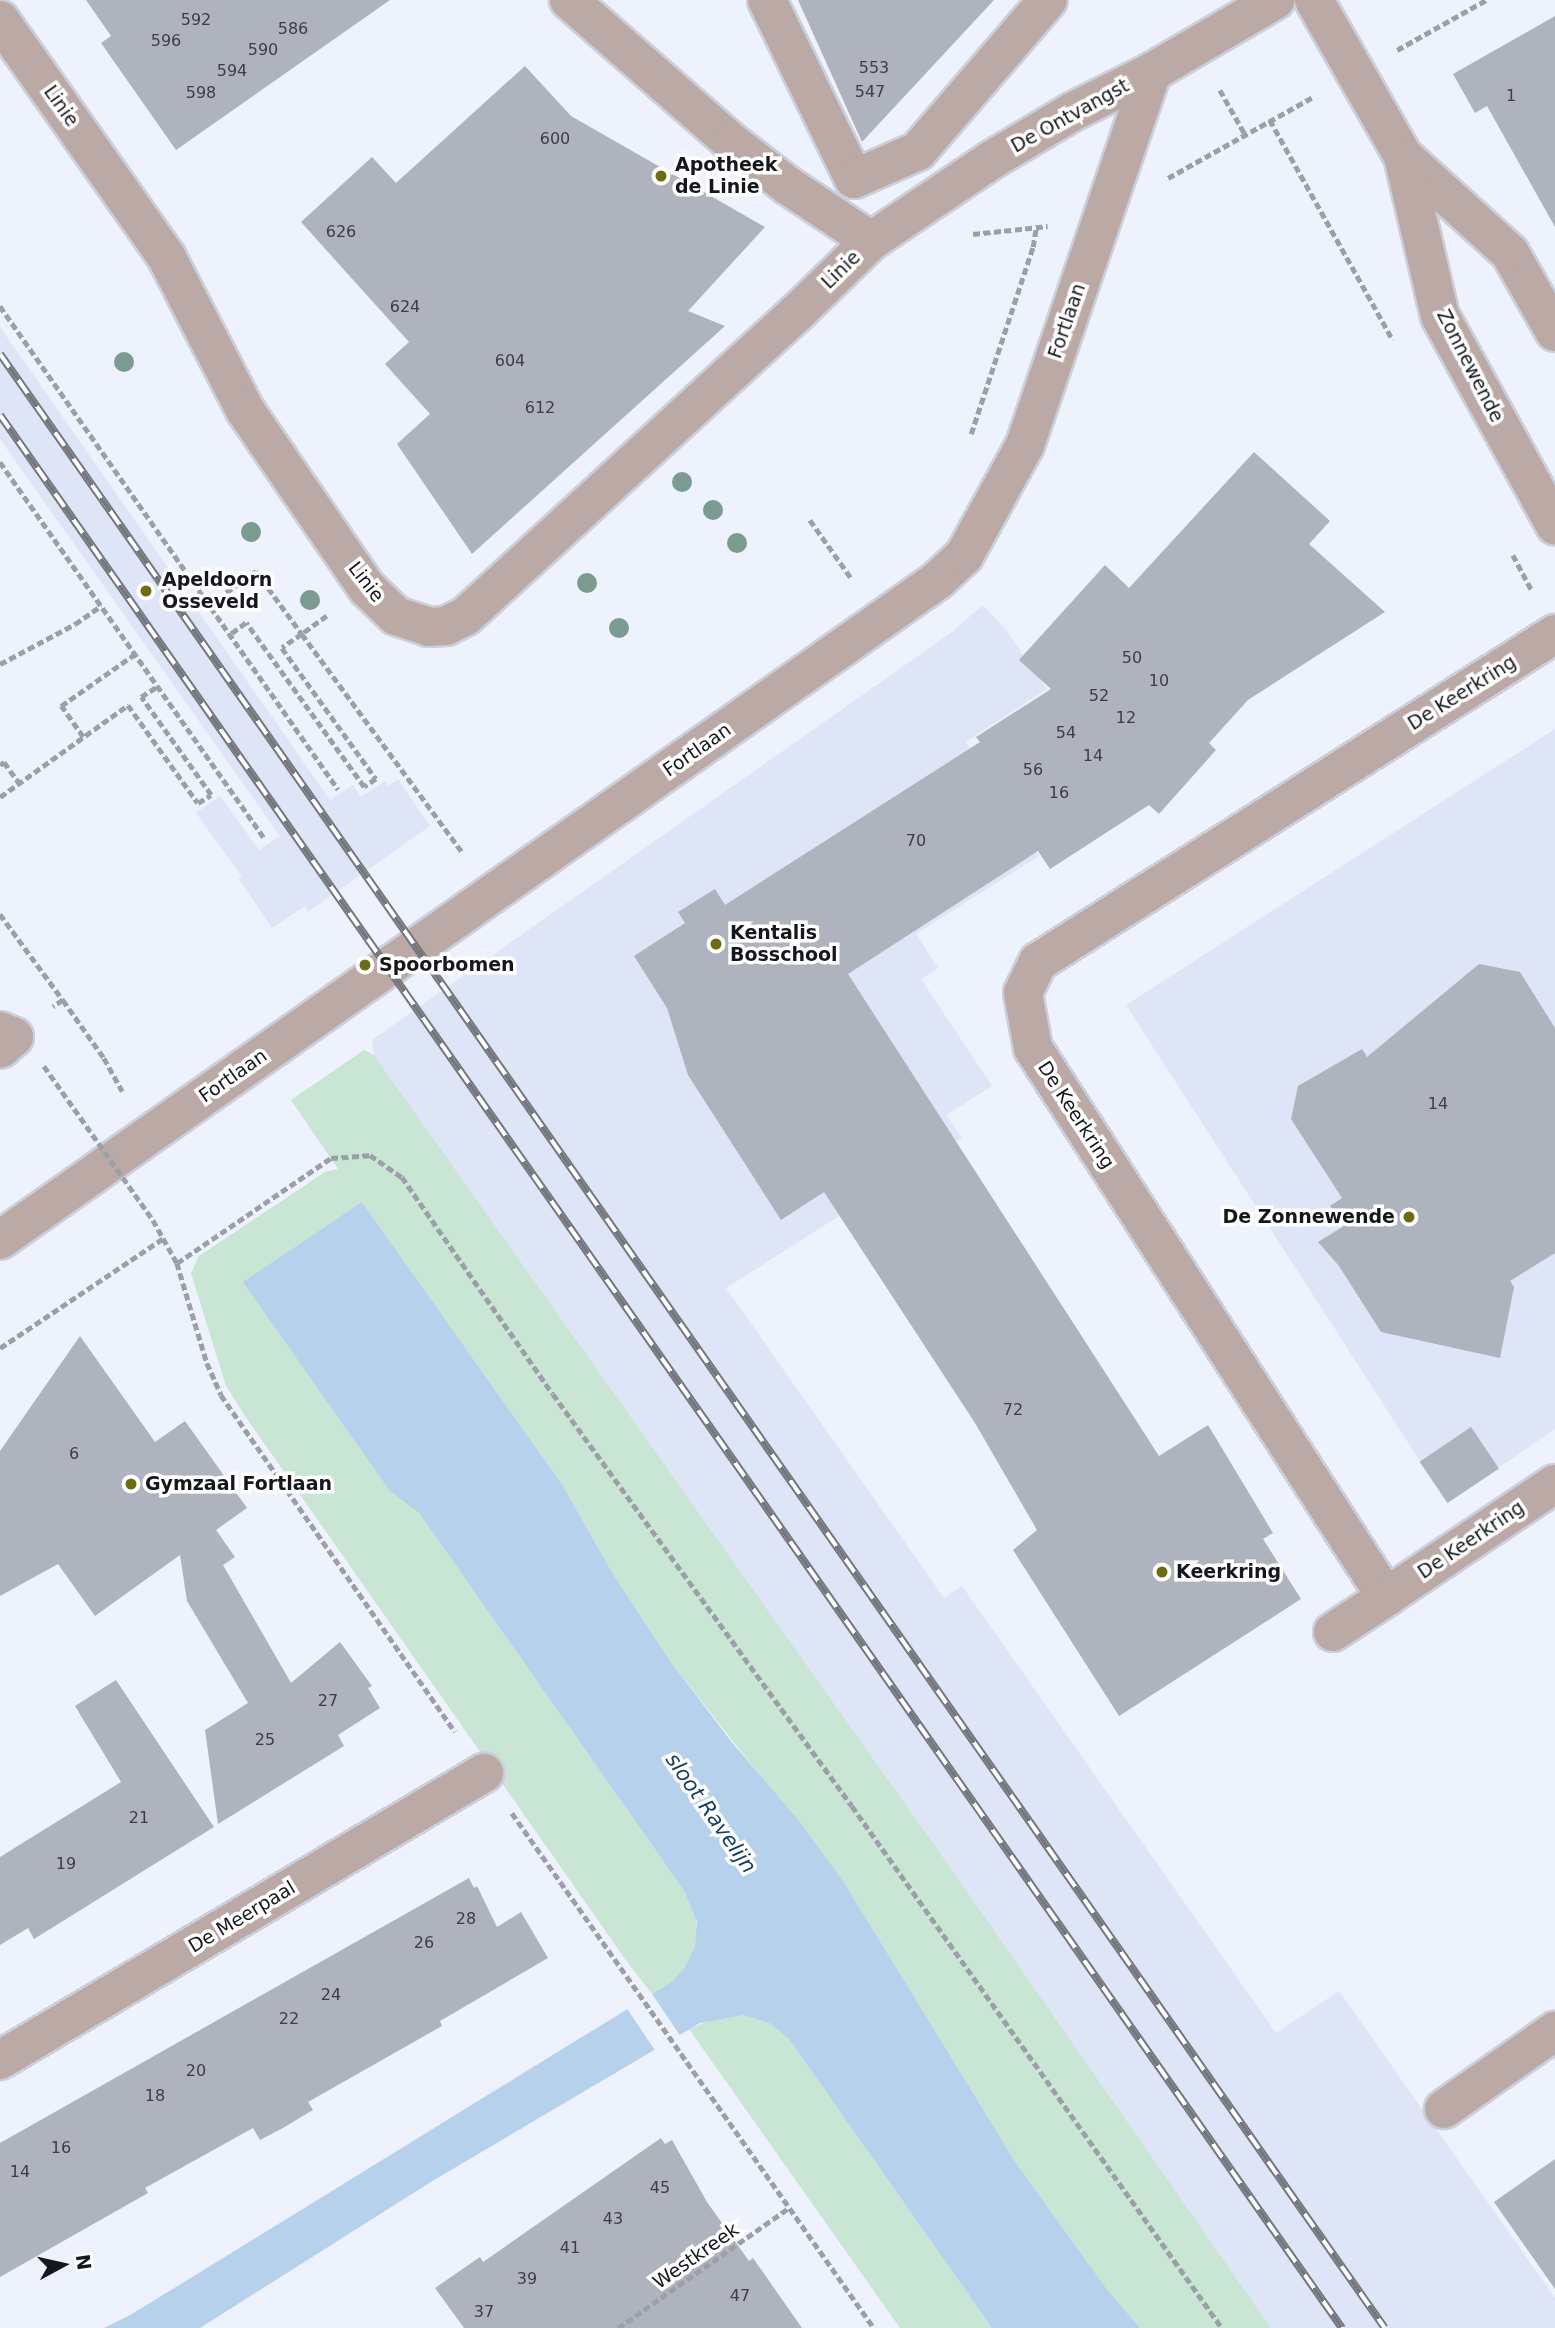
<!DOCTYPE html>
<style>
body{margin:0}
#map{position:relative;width:1555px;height:2328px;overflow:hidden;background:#edf2fd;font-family:"DejaVu Sans",sans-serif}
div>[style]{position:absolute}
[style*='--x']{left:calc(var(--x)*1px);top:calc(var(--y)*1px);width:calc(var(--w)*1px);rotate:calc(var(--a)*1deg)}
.built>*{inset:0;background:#dde5f7}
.green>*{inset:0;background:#c9e5d3}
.water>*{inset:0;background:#b6d1ec}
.pier>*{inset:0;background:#edf2fd;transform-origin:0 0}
.building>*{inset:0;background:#aeb3be;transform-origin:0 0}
.path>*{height:4.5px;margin-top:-2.25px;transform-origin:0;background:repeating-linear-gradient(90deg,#9b9fa7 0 7px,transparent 0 10.5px)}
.roads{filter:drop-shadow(2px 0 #cbcfd9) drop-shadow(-2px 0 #cbcfd9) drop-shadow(0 2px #cbcfd9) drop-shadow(0 -2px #cbcfd9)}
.minor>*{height:38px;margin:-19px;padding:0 19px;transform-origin:19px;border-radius:19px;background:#bba9a5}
.rail>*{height:8px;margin-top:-4px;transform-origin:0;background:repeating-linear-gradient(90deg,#fff 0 16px,#75777e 0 32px);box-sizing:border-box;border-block:2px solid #75777e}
.path-bridge>*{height:4.5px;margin-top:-2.25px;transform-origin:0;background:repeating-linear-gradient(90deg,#9b9fa7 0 7px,transparent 0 10.5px)}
.trees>*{width:20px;height:20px;margin:-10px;border-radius:50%;background:#7a9b90}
.dots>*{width:19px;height:19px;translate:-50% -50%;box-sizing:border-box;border:4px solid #fff;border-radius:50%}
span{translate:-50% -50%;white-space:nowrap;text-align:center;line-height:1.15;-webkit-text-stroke:7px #fff;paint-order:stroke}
.number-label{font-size:16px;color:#3c3e44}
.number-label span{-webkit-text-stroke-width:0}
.street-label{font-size:19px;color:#16171b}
.poi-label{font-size:19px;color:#16171b;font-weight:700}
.left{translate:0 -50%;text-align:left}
.right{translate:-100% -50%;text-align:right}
.water-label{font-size:21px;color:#164063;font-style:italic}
.north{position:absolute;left:28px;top:2230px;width:70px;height:70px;-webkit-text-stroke:5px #fff;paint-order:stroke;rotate:82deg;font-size:19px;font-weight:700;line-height:28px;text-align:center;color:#16171b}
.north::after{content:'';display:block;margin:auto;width:24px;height:32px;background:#16171b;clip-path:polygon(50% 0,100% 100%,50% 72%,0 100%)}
</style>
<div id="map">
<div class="built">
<div style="clip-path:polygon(0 327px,330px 800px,353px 785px,361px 797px,385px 781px,388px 786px,398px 779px,430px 826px,308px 912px,305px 906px,272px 928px,239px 879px,242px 877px,196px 813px,220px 796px,259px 850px,280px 836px,0 439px)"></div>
<div style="clip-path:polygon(983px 605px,1004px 627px,1047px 689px,966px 742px,1039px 856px,916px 934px,938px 968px,921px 979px,992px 1086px,946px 1115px,962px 1138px,726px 1288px,944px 1598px,962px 1586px,1276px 2033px,1339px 1991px,1555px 2298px,1555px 2328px,1271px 2328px,945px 1860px,374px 1055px,372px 1040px,952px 632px)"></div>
<div style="clip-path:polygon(1555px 729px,1555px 1429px,1447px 1503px,1126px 1005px)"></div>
</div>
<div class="green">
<div style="clip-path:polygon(364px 1050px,374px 1055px,945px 1860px,1271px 2328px,1140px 2328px,1106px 2288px,1016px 2163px,845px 1884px,670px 1661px,613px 1574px,563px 1486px,362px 1202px,401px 1499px,419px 1513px,685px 1892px,695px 1911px,697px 1929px,695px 1946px,685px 1967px,673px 1981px,652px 1994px,630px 1966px,245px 1416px,226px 1386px,191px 1273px,199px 1256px,325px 1172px,338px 1169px,291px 1100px)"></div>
<div style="clip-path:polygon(743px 2015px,769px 2023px,789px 2039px,992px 2328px,900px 2328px,689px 2029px,716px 2018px)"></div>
</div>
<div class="water">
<div style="clip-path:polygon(362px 1202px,563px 1486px,613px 1574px,670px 1661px,730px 1740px,799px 1821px,845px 1884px,1016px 2163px,1106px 2288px,1140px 2328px,992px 2328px,789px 2039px,769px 2023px,743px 2015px,700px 2023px,434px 2180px,200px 2328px,104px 2328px,132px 2314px,673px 1981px,685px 1967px,695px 1946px,697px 1922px,685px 1892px,419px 1513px,390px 1491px,243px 1282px)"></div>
</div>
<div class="pier">
<div style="left:650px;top:1991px;width:57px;height:29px;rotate:56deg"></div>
</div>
<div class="building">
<div style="clip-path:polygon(86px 0,390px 0,176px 150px,101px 43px,111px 36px)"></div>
<div style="clip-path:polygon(798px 0,994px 0,862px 142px)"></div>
<div style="clip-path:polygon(1555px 16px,1555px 227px,1487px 106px,1475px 113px,1453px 74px)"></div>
<div style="clip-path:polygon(525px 66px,571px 116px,765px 227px,688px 311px,725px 326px,472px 554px,397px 444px,430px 414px,385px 364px,409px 342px,301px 222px,372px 157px,396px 183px)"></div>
<div style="clip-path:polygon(1254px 452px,1330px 521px,1309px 544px,1385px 612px,1248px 700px,1209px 743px,1216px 750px,1159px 814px,1149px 805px,1050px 869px,1038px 851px,848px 974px,1159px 1456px,1208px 1425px,1273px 1533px,1263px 1539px,1301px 1599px,1119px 1716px,1013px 1550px,1037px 1530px,975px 1423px,824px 1192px,781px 1220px,688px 1075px,667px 1008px,634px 956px,685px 923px,678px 912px,715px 889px,725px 905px,980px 742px,976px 737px,1051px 689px,1019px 660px,1105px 565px,1129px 588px)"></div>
<div style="clip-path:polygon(1479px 964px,1520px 972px,1555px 1028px,1555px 1253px,1510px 1281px,1514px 1287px,1500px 1358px,1381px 1332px,1339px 1266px,1318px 1242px,1344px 1226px,1330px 1206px,1342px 1198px,1291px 1119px,1298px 1086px,1362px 1049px,1367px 1057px)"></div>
<div style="clip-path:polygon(80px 1336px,155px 1442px,185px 1421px,247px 1508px,216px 1530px,235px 1557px,223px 1565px,291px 1683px,340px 1642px,372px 1686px,368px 1688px,380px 1708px,338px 1735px,344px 1746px,218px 1824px,205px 1730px,248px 1703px,187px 1601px,180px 1555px,95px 1616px,58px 1564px,0 1596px,0 1451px)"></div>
<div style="left:1471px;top:1427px;width:50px;height:62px;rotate:56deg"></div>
<div style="clip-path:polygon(116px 1680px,214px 1827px,34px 1939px,28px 1928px,0 1945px,0 1857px,121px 1782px,75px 1706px)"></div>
<div style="clip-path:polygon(469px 1878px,474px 1888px,477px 1886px,497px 1927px,521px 1912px,548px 1958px,440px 2021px,442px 2026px,308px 2102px,313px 2110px,281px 2129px,260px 2140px,253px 2128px,145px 2188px,148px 2193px,0 2277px,0 2143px)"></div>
<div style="clip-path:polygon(661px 2138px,665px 2144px,672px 2140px,707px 2202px,749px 2261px,753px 2258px,802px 2328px,464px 2328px,435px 2288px,480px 2257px,483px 2262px)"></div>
<div style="clip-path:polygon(1555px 2159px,1555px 2289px,1494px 2202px)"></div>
</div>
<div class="path">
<div style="--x:1397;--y:50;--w:102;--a:-29.3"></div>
<div style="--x:1220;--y:90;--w:51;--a:60.4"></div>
<div style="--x:1270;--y:120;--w:252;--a:60.8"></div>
<div style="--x:1168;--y:178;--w:166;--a:-29.2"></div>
<div style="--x:973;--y:234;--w:75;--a:-6.1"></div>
<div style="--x:0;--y:306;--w:590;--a:55.02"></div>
<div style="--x:971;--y:434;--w:197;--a:-71.7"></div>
<div style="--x:1033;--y:247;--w:18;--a:-81"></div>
<div style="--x:0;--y:462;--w:459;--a:54.9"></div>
<div style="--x:810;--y:520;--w:72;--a:54.6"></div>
<div style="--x:1513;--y:555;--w:40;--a:62"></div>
<div style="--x:209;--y:605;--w:58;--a:-35.9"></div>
<div style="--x:256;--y:571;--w:78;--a:53.9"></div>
<div style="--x:302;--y:634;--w:24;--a:145"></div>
<div style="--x:282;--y:648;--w:161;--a:54.3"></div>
<div style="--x:376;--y:779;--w:14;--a:146"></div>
<div style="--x:364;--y:787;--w:202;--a:-125.7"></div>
<div style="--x:246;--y:623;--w:20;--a:143"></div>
<div style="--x:327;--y:616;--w:31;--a:144"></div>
<div style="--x:302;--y:634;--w:272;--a:53.7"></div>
<div style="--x:0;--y:664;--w:85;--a:-28.1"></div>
<div style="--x:75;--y:624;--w:32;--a:-35"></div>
<div style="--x:83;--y:737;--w:38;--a:-125"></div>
<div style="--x:61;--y:706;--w:90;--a:-35.1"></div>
<div style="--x:0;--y:765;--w:5;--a:-37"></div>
<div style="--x:4;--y:762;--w:26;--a:54"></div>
<div style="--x:0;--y:797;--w:158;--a:-35.7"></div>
<div style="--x:128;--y:705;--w:120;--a:54.5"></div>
<div style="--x:198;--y:803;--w:15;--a:-32"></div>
<div style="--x:211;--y:795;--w:120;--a:-125.5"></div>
<div style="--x:141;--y:697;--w:20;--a:-33"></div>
<div style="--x:0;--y:914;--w:107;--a:53.8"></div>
<div style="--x:63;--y:1000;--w:12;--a:145"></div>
<div style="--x:63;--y:1000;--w:71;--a:54.7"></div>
<div style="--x:104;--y:1058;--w:38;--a:61"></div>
<div style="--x:153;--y:1220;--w:49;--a:60.8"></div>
<div style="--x:177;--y:1263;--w:104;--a:73.3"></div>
<div style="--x:207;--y:1363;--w:35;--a:66"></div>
<div style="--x:221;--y:1395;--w:410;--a:55.2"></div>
<div style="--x:177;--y:1263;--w:186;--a:-34.3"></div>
<div style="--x:331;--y:1158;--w:39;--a:-4"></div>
<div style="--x:370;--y:1155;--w:39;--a:35"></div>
<div style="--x:402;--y:1177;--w:264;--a:55.2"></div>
<div style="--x:553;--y:1394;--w:509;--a:54.03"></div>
<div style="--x:852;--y:1806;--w:640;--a:54.67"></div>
<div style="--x:0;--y:1348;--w:197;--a:-33.9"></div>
<div style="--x:512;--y:1813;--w:629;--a:54.9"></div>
<div style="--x:618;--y:2328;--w:209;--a:-35.1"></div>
</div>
<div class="roads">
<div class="minor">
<div style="--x:569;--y:0;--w:214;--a:41.2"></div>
<div style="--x:730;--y:141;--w:72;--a:37.7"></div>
<div style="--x:787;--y:185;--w:101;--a:33.7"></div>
<div style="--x:767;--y:0;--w:199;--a:64.1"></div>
<div style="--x:854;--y:179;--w:70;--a:-23.6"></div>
<div style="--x:918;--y:151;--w:199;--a:-49.3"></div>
<div style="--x:1314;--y:0;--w:180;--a:60.3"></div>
<div style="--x:0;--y:20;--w:291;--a:54.9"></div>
<div style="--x:167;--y:258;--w:171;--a:62.8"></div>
<div style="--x:245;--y:410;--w:216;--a:55.6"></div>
<div style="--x:367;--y:588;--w:40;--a:44"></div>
<div style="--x:396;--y:616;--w:35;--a:18"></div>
<div style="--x:429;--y:627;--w:17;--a:-3"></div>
<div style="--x:446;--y:626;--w:22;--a:-27"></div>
<div style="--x:466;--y:616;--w:449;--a:-42.5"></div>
<div style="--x:797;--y:313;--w:103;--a:-44.2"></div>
<div style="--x:871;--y:241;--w:147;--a:-33.9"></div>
<div style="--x:993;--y:159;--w:92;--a:-30.7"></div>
<div style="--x:1072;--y:112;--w:89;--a:-26.6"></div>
<div style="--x:1152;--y:72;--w:143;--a:-30.3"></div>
<div style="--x:1555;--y:332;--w:91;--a:-119.7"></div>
<div style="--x:1510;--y:253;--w:144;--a:-137.8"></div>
<div style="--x:1403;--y:156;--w:164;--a:77"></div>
<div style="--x:1440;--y:316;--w:239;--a:61.2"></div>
<div style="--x:1555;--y:634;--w:612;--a:147.61"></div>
<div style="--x:1038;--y:962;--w:34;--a:116"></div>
<div style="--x:1023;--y:993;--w:56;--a:79.7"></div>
<div style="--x:1033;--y:1048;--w:653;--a:57.26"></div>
<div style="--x:1386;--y:1597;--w:203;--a:-33.8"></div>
<div style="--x:0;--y:1031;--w:15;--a:23"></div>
<div style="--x:14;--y:1037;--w:18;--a:139"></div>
<div style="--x:0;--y:1240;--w:1147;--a:-35.13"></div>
<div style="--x:938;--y:580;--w:35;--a:-43"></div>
<div style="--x:964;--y:556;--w:127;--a:-61.2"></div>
<div style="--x:1025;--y:445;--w:394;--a:-71.2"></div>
<div style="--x:1333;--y:1632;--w:64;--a:-33.4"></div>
<div style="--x:0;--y:2060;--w:563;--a:-30.67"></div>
<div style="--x:1444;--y:2109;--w:136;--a:-35.1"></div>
</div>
</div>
<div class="rail">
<div style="--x:0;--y:354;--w:2411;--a:54.95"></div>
<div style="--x:0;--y:415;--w:2337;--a:54.95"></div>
</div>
<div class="path-bridge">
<div style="--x:44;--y:1066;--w:189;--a:54.7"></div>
</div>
<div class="trees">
<div style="left:124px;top:362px"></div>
<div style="left:682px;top:482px"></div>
<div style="left:713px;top:510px"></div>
<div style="left:251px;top:532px"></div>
<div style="left:737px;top:543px"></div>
<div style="left:587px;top:583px"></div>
<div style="left:310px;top:600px"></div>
<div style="left:619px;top:628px"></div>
</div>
<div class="dots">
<div style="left:661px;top:176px;background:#6c6d0f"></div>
<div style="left:146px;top:591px;background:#6c6d0f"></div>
<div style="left:716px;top:944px;background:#6c6d0f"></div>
<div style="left:365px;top:965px;background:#6c6d0f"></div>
<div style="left:1409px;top:1217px;background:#6c6d0f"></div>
<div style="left:131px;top:1484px;background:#6c6d0f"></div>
<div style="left:1162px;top:1572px;background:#6c6d0f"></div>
</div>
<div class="number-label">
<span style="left:196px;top:20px">592</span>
<span style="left:293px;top:29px">586</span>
<span style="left:166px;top:41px">596</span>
<span style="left:263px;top:50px">590</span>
<span style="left:874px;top:68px">553</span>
<span style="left:232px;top:71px">594</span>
<span style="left:870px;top:92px">547</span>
<span style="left:201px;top:93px">598</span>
<span style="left:1511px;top:96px">1</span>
<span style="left:555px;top:139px">600</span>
<span style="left:341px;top:232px">626</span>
<span style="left:405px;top:307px">624</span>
<span style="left:510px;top:361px">604</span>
<span style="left:540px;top:408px">612</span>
<span style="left:1132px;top:658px">50</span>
<span style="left:1159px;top:681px">10</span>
<span style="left:1099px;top:696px">52</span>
<span style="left:1126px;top:718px">12</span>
<span style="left:1066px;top:733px">54</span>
<span style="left:1093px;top:756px">14</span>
<span style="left:1033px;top:770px">56</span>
<span style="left:1059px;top:793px">16</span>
<span style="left:916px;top:841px">70</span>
<span style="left:1438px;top:1104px">14</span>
<span style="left:1013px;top:1410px">72</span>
<span style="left:74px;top:1454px">6</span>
<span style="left:328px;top:1701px">27</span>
<span style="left:265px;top:1740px">25</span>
<span style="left:139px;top:1818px">21</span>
<span style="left:66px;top:1864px">19</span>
<span style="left:466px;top:1919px">28</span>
<span style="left:424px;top:1943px">26</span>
<span style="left:331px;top:1995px">24</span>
<span style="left:289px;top:2019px">22</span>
<span style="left:196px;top:2071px">20</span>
<span style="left:155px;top:2096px">18</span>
<span style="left:61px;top:2148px">16</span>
<span style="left:20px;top:2172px">14</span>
<span style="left:660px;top:2188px">45</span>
<span style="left:613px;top:2219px">43</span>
<span style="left:570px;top:2248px">41</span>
<span style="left:527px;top:2279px">39</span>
<span style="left:740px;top:2296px">47</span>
<span style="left:484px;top:2312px">37</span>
</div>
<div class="street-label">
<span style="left:61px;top:106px;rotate:55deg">Linie</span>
<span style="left:1070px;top:116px;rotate:-29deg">De Ontvangst</span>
<span style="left:841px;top:270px;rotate:-44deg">Linie</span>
<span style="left:1067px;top:321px;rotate:-71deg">Fortlaan</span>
<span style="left:1470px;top:366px;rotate:63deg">Zonnewende</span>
<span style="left:366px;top:582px;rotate:52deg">Linie</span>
<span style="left:1462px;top:693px;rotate:-32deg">De Keerkring</span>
<span style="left:697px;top:750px;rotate:-35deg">Fortlaan</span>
<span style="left:233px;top:1076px;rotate:-35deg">Fortlaan</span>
<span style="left:1076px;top:1115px;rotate:57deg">De Keerkring</span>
<span style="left:1471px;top:1540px;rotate:-34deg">De Keerkring</span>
<span style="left:242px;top:1917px;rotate:-31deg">De Meerpaal</span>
<span style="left:696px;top:2256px;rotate:-35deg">Westkreek</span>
</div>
<div class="poi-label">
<span class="left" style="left:675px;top:176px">Apotheek<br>de Linie</span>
<span class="left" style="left:162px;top:591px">Apeldoorn<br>Osseveld</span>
<span class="left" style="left:730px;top:944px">Kentalis<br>Bosschool</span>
<span class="left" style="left:379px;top:965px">Spoorbomen</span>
<span class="right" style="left:1395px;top:1217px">De Zonnewende</span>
<span class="left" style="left:145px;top:1484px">Gymzaal Fortlaan</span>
<span class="left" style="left:1176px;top:1572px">Keerkring</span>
</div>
<div class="water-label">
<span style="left:711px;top:1813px;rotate:55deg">sloot Ravelijn</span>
</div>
<div class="north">N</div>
</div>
